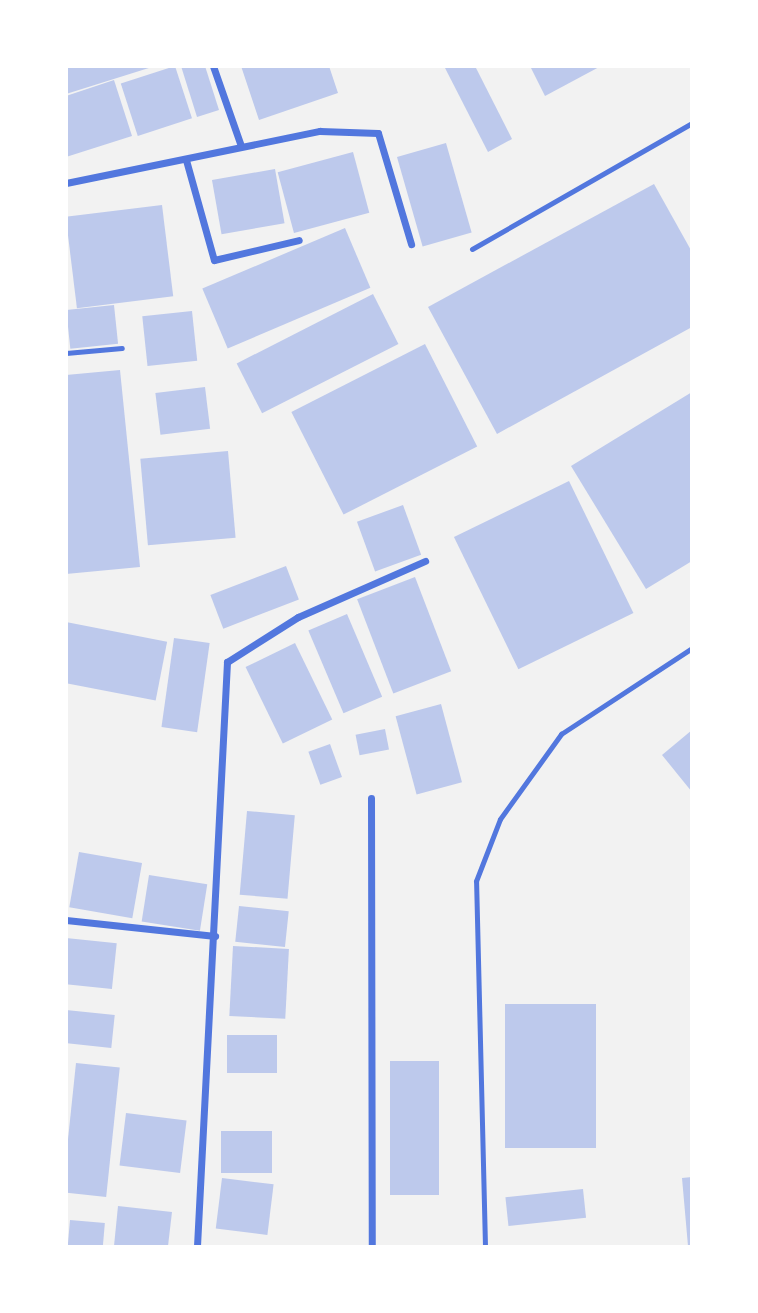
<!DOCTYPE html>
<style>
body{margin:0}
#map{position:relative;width:758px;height:1313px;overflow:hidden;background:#f2f2f2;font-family:"PT Sans",sans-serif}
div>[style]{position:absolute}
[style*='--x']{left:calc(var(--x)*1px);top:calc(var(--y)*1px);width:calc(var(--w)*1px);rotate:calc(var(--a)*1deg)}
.building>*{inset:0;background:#bdc9ec;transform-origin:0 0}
.service>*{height:5px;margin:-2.5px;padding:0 2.5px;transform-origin:2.5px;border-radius:2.5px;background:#5277de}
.minor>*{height:7px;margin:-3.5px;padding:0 3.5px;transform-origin:3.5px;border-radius:3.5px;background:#5277de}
span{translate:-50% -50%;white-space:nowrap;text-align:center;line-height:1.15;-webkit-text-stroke:7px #fff;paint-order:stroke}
.frame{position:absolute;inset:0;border:68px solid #fff;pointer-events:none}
</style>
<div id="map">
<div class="building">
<div style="clip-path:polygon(66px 66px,151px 66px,152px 67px,66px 94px)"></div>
<div style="left:175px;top:66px;width:55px;height:57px;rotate:72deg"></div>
<div style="clip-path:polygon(181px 66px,205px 66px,219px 110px,197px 117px)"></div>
<div style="clip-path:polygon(241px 66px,329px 66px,338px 93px,259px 120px)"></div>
<div style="clip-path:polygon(444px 66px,475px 66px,512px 139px,488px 152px)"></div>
<div style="clip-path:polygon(530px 66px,601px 66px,545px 96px)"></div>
<div style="clip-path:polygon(114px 80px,132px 136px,66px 157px,66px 96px)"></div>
<div style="left:446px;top:143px;width:93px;height:51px;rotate:74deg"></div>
<div style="left:353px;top:152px;width:63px;height:78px;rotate:75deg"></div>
<div style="left:275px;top:169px;width:55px;height:64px;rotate:80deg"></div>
<div style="clip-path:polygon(654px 184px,692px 252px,692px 327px,497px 434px,428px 307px)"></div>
<div style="left:162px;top:205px;width:92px;height:97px;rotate:83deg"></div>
<div style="left:345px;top:228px;width:65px;height:155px;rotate:67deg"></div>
<div style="left:373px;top:294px;width:56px;height:153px;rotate:63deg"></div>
<div style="left:114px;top:305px;width:39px;height:48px;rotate:84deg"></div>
<div style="left:192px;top:311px;width:50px;height:50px;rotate:84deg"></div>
<div style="left:425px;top:344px;width:115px;height:150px;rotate:63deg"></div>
<div style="clip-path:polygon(120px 370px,140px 567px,66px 574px,66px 375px)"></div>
<div style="left:205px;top:387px;width:42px;height:50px;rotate:83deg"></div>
<div style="clip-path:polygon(692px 392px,692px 561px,646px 589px,571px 466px)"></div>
<div style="left:228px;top:451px;width:87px;height:88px;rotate:85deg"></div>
<div style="left:569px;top:481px;width:147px;height:128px;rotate:64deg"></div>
<div style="left:403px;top:505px;width:53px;height:49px;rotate:70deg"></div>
<div style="left:286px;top:566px;width:36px;height:81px;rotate:69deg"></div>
<div style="left:415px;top:577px;width:101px;height:62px;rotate:69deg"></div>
<div style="left:347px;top:614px;width:90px;height:42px;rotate:67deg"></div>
<div style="left:66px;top:622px;width:103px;height:60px;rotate:11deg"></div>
<div style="left:174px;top:638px;width:36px;height:90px;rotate:8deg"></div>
<div style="left:295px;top:643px;width:85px;height:55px;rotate:64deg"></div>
<div style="left:441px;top:704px;width:81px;height:47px;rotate:75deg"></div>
<div style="left:385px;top:729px;width:21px;height:30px;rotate:79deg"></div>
<div style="clip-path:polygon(692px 730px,692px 792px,662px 755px)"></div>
<div style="left:330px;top:744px;width:35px;height:23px;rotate:70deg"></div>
<div style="left:247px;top:811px;width:48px;height:84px;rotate:5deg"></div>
<div style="left:79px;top:852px;width:64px;height:56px;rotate:10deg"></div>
<div style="left:149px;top:875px;width:59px;height:47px;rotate:9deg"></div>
<div style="left:239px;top:906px;width:50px;height:36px;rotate:6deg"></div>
<div style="left:66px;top:938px;width:51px;height:46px;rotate:6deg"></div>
<div style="left:233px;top:946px;width:56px;height:70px;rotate:3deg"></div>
<div style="left:505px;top:1004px;width:91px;height:144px"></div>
<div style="left:66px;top:1010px;width:49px;height:33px;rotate:6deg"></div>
<div style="left:227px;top:1035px;width:50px;height:38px"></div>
<div style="left:390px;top:1061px;width:49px;height:134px"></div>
<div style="left:76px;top:1063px;width:44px;height:130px;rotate:6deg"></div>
<div style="left:126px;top:1113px;width:61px;height:53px;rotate:7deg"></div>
<div style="left:221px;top:1131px;width:51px;height:42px"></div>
<div style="clip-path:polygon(692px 1177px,692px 1246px,688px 1246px,682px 1178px)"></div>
<div style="left:222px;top:1178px;width:52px;height:51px;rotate:7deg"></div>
<div style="left:583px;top:1189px;width:29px;height:78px;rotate:84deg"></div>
<div style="clip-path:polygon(118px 1206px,172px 1212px,168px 1246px,114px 1246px)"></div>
<div style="left:70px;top:1220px;width:35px;height:26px;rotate:5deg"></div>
</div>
<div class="service">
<div style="--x:472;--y:249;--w:254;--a:-29.8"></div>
<div style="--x:66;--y:353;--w:56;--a:-5.1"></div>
<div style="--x:485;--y:1246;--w:365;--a:-91.4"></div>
<div style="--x:476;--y:881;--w:66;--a:-68.8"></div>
<div style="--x:500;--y:819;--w:105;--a:-54.3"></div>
<div style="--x:561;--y:734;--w:157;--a:-33.3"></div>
</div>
<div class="minor">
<div style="--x:213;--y:66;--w:85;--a:70.7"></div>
<div style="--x:186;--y:160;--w:104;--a:74.4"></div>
<div style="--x:214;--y:260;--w:87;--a:-13.2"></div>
<div style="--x:66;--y:183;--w:259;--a:-11.6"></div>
<div style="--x:320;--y:131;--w:58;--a:2"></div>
<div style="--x:378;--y:133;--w:116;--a:73.4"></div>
<div style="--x:371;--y:798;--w:448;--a:89.9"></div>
<div style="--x:66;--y:920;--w:150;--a:6.1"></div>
<div style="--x:197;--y:1246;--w:585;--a:-87.06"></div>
<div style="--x:227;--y:662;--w:84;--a:-32.4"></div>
<div style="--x:298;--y:617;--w:139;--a:-23.8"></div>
</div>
<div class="frame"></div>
</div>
